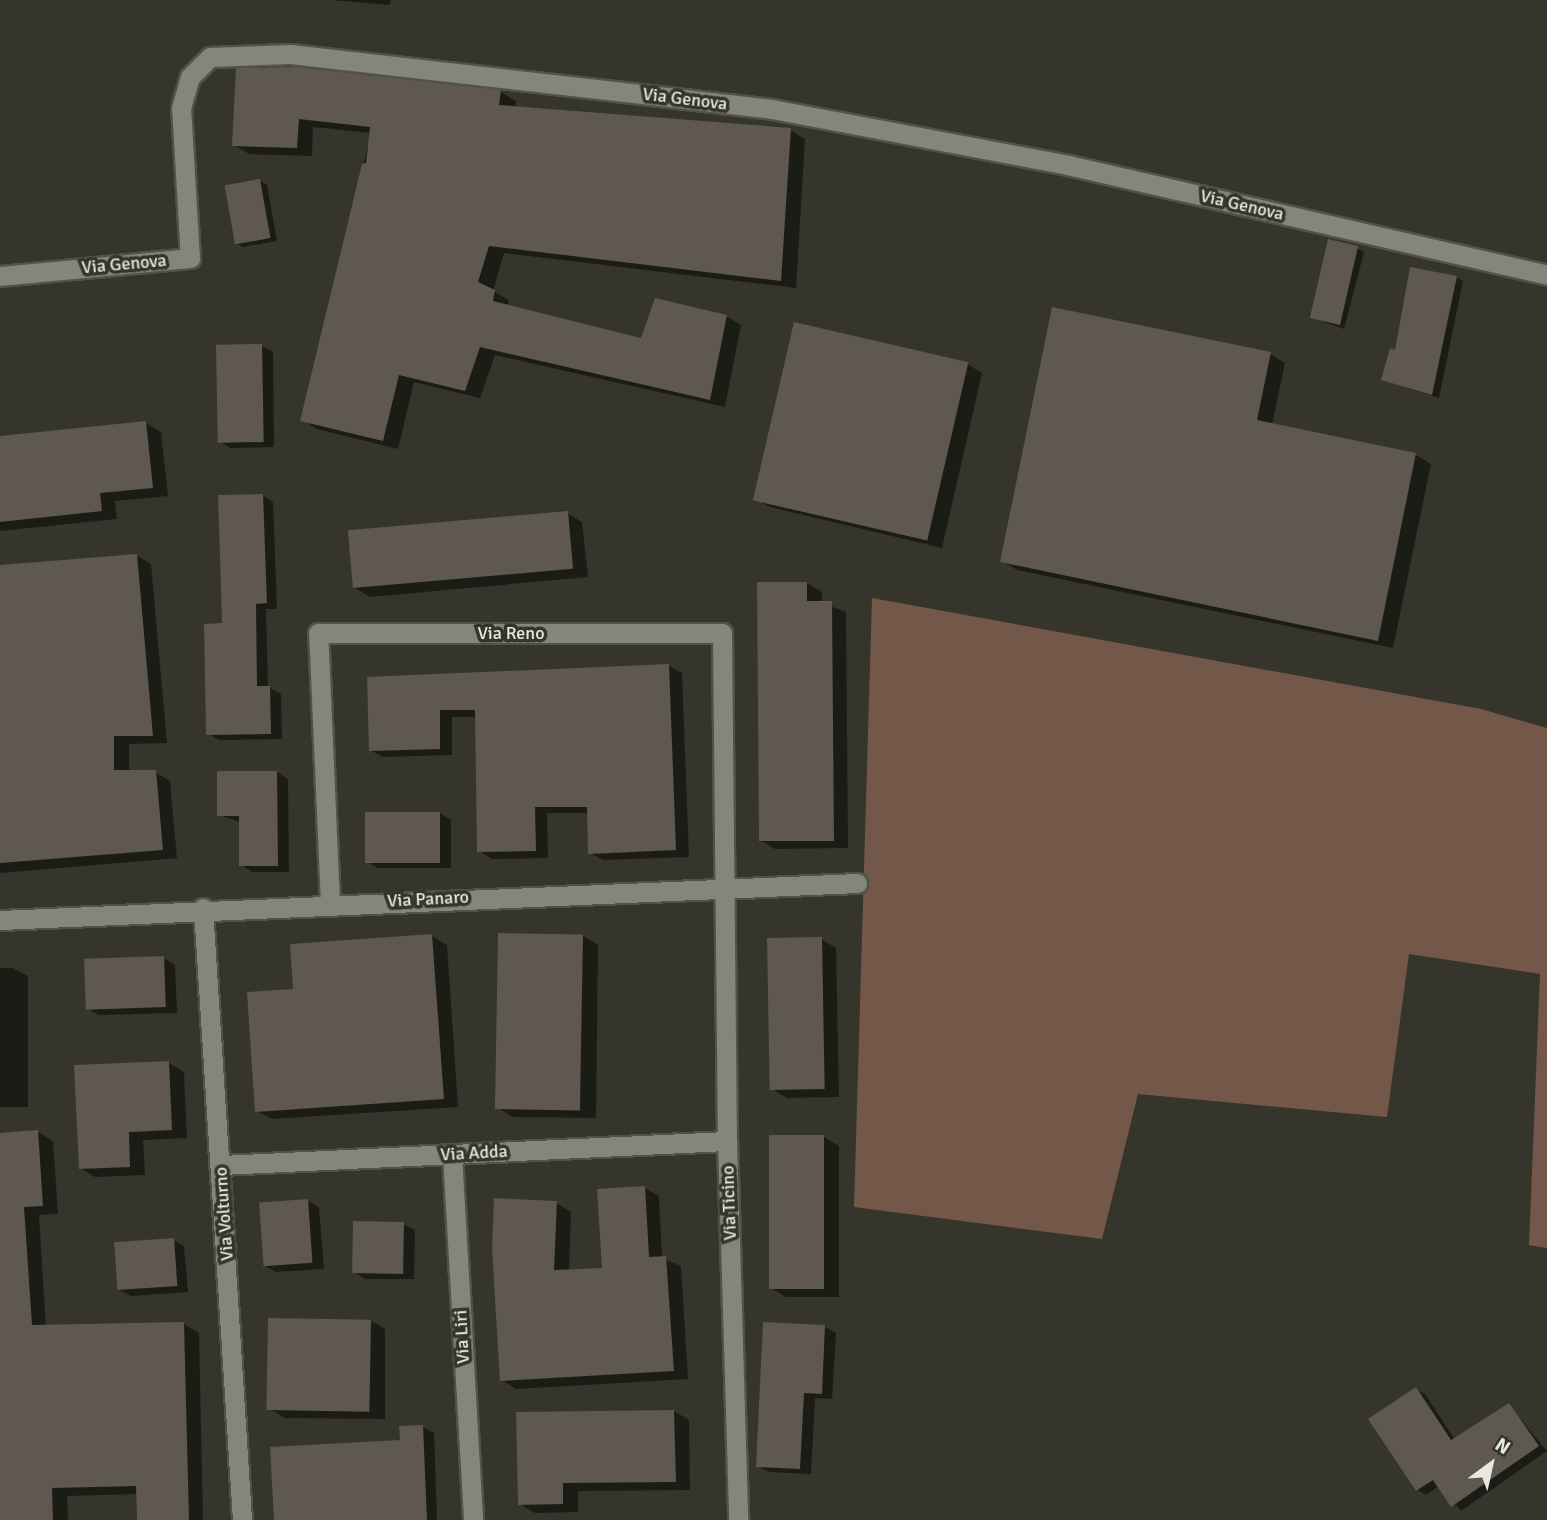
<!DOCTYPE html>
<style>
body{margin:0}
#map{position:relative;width:1547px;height:1520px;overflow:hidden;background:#35352b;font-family:Signika,sans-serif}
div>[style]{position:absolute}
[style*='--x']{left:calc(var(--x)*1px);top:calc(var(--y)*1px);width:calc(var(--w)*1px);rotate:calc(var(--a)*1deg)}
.green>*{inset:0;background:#73584a}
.shadow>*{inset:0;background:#0007}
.building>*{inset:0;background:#5e584e;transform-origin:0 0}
.roads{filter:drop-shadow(2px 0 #51524a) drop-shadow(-2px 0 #51524a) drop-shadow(0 2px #51524a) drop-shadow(0 -2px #51524a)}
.street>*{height:19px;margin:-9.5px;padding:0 9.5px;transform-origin:9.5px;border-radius:9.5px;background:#85867b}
span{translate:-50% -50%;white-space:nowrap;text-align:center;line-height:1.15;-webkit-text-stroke:7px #35352b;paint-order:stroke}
.street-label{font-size:18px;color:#e8e8e2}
.north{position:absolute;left:1456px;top:1429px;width:70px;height:70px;-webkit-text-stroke:5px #35352b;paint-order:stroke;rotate:33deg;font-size:19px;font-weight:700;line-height:28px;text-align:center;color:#e8e8e2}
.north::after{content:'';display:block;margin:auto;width:24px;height:32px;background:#e8e8e2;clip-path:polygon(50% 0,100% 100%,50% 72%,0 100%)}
</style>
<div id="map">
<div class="green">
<div style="clip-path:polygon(872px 598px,1481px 709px,1547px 728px,1547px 1248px,1529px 1245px,1540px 974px,1409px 954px,1387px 1117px,1138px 1094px,1102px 1239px,854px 1207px)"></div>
</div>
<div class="shadow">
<div style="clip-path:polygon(330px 0,391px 0,389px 5px)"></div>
<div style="clip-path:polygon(238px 70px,501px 92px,516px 101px,515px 108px,790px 130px,805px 139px,796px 288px,504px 253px,493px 291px,509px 300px,508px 306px,642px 340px,726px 316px,741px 325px,725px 407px,495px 355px,480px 398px,414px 382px,398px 449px,317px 429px,302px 420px,371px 133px,313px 127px,312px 156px,249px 154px,234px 145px)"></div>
<div style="clip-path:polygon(260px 181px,267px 185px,277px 241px,242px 247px,235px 242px)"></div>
<div style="clip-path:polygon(1357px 248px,1364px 252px,1344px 329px,1310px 317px)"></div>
<div style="clip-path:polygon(1456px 277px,1463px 281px,1439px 398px,1383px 380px,1397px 352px)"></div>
<div style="clip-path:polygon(262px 346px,273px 352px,274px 447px,230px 448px,219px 441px)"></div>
<div style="clip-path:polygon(1270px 354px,1285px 363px,1272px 425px,1416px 455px,1431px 464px,1393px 648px,1017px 570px,1002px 561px)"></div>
<div style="clip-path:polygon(967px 364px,982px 373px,942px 548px,770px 507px,755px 499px)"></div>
<div style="clip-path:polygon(146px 423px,161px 432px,168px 496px,115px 501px,117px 519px,0 531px,0 438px)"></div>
<div style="clip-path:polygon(262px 495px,273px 502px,277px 609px,266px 609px,268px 687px,281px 694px,282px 739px,219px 740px,208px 734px)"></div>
<div style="clip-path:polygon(567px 513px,582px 522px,588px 577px,370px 597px,355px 588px)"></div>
<div style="clip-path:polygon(136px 555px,151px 564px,167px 743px,129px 744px,129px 772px,155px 772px,170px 781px,177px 858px,0 873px,0 567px)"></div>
<div style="clip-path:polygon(807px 583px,822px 592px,822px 603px,846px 612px,848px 848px,775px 849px,760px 840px)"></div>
<div style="clip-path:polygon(669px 666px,682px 673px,689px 857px,603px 860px,590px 853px,589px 813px,547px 813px,548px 858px,492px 859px,479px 851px,477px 717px,452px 717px,452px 755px,383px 757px,370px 750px,369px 678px)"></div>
<div style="clip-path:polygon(277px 772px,288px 779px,289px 872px,252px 872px,241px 865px,240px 822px,219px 815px)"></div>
<div style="clip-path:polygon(440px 813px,451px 820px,451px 868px,378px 868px,367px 862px)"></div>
<div style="clip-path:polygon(432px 936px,447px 945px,458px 1107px,272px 1119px,257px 1111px,295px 990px)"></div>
<div style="clip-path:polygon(583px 936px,598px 945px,596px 1118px,513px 1117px,498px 1108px)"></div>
<div style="clip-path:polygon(821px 939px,836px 948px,839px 1097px,787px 1098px,772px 1089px)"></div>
<div style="clip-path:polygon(164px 958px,175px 965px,177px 1013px,99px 1015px,88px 1009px)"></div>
<div style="clip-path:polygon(0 968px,13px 968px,28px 976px,28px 1107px,0 1107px)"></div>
<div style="clip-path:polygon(169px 1063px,184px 1072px,187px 1138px,143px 1140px,145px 1175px,95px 1177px,80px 1168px)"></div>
<div style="clip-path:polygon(38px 1132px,53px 1141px,58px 1214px,39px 1215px,46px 1327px,184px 1324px,199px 1333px,203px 1520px,138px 1520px,138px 1494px,67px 1496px,68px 1520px,0 1520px,0 1134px)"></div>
<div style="clip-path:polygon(824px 1137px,839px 1146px,839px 1297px,786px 1297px,771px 1288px)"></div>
<div style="clip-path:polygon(644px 1188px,659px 1196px,662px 1258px,681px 1266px,688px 1379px,516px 1389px,502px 1380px,556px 1203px,571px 1212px,569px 1271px,604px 1270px)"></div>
<div style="clip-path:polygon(308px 1201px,319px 1207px,324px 1269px,276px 1272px,265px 1266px)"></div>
<div style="clip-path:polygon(403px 1224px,415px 1230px,414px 1279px,365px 1279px,354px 1272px)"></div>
<div style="clip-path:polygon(173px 1240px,184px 1246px,188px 1292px,131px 1296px,119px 1290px)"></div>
<div style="clip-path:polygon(370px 1320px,385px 1329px,385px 1419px,285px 1418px,270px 1409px)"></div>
<div style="clip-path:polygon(825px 1327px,836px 1333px,832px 1399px,815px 1398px,811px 1474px,769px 1472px,758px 1466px)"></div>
<div style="clip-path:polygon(1416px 1390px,1425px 1394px,1455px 1440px,1509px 1405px,1547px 1451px,1461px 1511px,1439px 1486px,1426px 1495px,1417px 1490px)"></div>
<div style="clip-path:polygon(674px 1411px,689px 1420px,690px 1490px,578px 1491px,578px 1512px,535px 1513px,520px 1504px)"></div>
<div style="clip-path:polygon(423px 1427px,434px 1433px,437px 1520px,276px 1520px)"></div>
</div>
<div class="building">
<div style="clip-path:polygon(296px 67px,501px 90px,499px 105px,791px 128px,781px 281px,489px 246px,478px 282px,495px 290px,493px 301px,641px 338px,655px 298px,727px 315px,710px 400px,480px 347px,465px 391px,399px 375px,383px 441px,300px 421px,362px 164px,366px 163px,370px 127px,299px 119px,297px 148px,232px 146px,236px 68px)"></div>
<div style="left:260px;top:179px;width:60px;height:36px;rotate:80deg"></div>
<div style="left:1328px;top:239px;width:31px;height:81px;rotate:13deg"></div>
<div style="clip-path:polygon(1410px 267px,1457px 276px,1432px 395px,1381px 380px,1390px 348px,1395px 350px)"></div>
<div style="clip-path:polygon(1052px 307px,1271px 352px,1257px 420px,1416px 453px,1378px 641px,1000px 562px)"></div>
<div style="left:794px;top:322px;width:179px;height:183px;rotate:13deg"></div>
<div style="left:262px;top:344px;width:98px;height:46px;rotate:89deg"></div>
<div style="clip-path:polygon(146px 421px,153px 488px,100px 493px,102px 511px,0 522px,0 436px)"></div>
<div style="clip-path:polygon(263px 494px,267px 603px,256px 604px,257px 686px,270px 686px,271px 734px,206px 735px,204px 624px,222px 623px,218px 495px)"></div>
<div style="left:568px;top:511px;width:58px;height:221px;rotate:85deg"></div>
<div style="clip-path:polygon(137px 554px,153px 736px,114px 736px,114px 770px,156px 770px,163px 850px,0 863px,0 565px)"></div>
<div style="clip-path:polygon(757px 582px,807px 582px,807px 601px,832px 601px,834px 841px,759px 841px)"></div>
<div style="clip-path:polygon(669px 664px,676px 850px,588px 854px,587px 807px,535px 807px,536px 851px,477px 852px,475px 710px,440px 710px,440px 749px,369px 751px,367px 677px)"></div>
<div style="clip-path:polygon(217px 771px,277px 771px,278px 866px,239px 866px,239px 816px,217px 816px)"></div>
<div style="left:365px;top:812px;width:75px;height:51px"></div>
<div style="left:498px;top:933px;width:85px;height:176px;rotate:1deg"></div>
<div style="clip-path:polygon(432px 934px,444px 1099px,255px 1112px,247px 992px,293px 989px,290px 944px)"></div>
<div style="left:822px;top:937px;width:152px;height:55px;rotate:89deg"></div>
<div style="left:164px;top:956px;width:51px;height:80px;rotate:88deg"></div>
<div style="clip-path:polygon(169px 1061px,172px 1130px,129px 1132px,130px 1167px,79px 1169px,74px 1065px)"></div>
<div style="clip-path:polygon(38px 1130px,43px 1206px,24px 1207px,32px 1325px,184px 1322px,189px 1520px,137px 1520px,136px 1486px,52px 1488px,53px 1520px,0 1520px,0 1133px)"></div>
<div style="left:769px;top:1135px;width:55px;height:154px"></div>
<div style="clip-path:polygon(645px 1186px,649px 1257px,666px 1256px,674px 1371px,500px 1381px,492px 1249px,494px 1198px,557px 1201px,554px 1270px,602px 1268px,597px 1189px)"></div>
<div style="left:308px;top:1199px;width:64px;height:49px;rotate:86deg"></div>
<div style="left:353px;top:1221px;width:51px;height:52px;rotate:1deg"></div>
<div style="left:174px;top:1238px;width:48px;height:60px;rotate:86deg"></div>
<div style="left:268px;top:1318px;width:103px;height:92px;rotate:1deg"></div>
<div style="clip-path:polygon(763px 1322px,825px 1325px,822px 1394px,804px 1393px,800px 1469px,756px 1467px)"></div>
<div style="clip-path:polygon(1416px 1387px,1451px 1440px,1509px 1403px,1539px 1446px,1451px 1507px,1433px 1480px,1416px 1491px,1368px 1419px)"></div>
<div style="clip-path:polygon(674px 1410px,676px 1482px,563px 1483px,563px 1504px,518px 1505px,516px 1412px)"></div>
<div style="clip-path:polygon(423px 1425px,427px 1520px,274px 1520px,270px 1447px,400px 1440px,399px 1426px)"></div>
</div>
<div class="roads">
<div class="street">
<div style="--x:0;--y:276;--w:191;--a:-5.4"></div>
<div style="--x:190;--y:258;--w:150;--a:-93.4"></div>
<div style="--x:181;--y:108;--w:32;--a:-74"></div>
<div style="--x:190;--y:77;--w:28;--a:-45"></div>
<div style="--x:210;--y:57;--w:80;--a:-2.1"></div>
<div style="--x:290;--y:54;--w:485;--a:6.5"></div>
<div style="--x:772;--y:109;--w:301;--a:10.7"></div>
<div style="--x:1068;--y:165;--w:491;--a:12.9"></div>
<div style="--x:330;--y:903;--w:270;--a:-92.5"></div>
<div style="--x:318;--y:633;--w:404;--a:0"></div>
<div style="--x:722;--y:633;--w:508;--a:89.44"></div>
<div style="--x:727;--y:1141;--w:379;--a:88.3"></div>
<div style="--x:203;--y:908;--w:613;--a:86.35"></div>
<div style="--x:0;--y:920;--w:858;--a:-2.47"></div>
<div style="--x:452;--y:1154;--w:367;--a:86.7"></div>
<div style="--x:221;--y:1165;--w:507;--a:-2.72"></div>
</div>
</div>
<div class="street-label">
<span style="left:685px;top:99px;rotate:7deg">Via Genova</span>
<span style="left:1242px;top:205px;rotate:13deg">Via Genova</span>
<span style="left:124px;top:264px;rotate:-5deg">Via Genova</span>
<span style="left:511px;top:633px">Via Reno</span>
<span style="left:428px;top:899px;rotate:-3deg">Via Panaro</span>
<span style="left:474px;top:1153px;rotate:-3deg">Via Adda</span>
<span style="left:729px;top:1203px;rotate:-92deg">Via Ticino</span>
<span style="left:224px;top:1214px;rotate:-94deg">Via Volturno</span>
<span style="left:462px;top:1337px;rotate:-93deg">Via Liri</span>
</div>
<div class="north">N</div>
</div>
